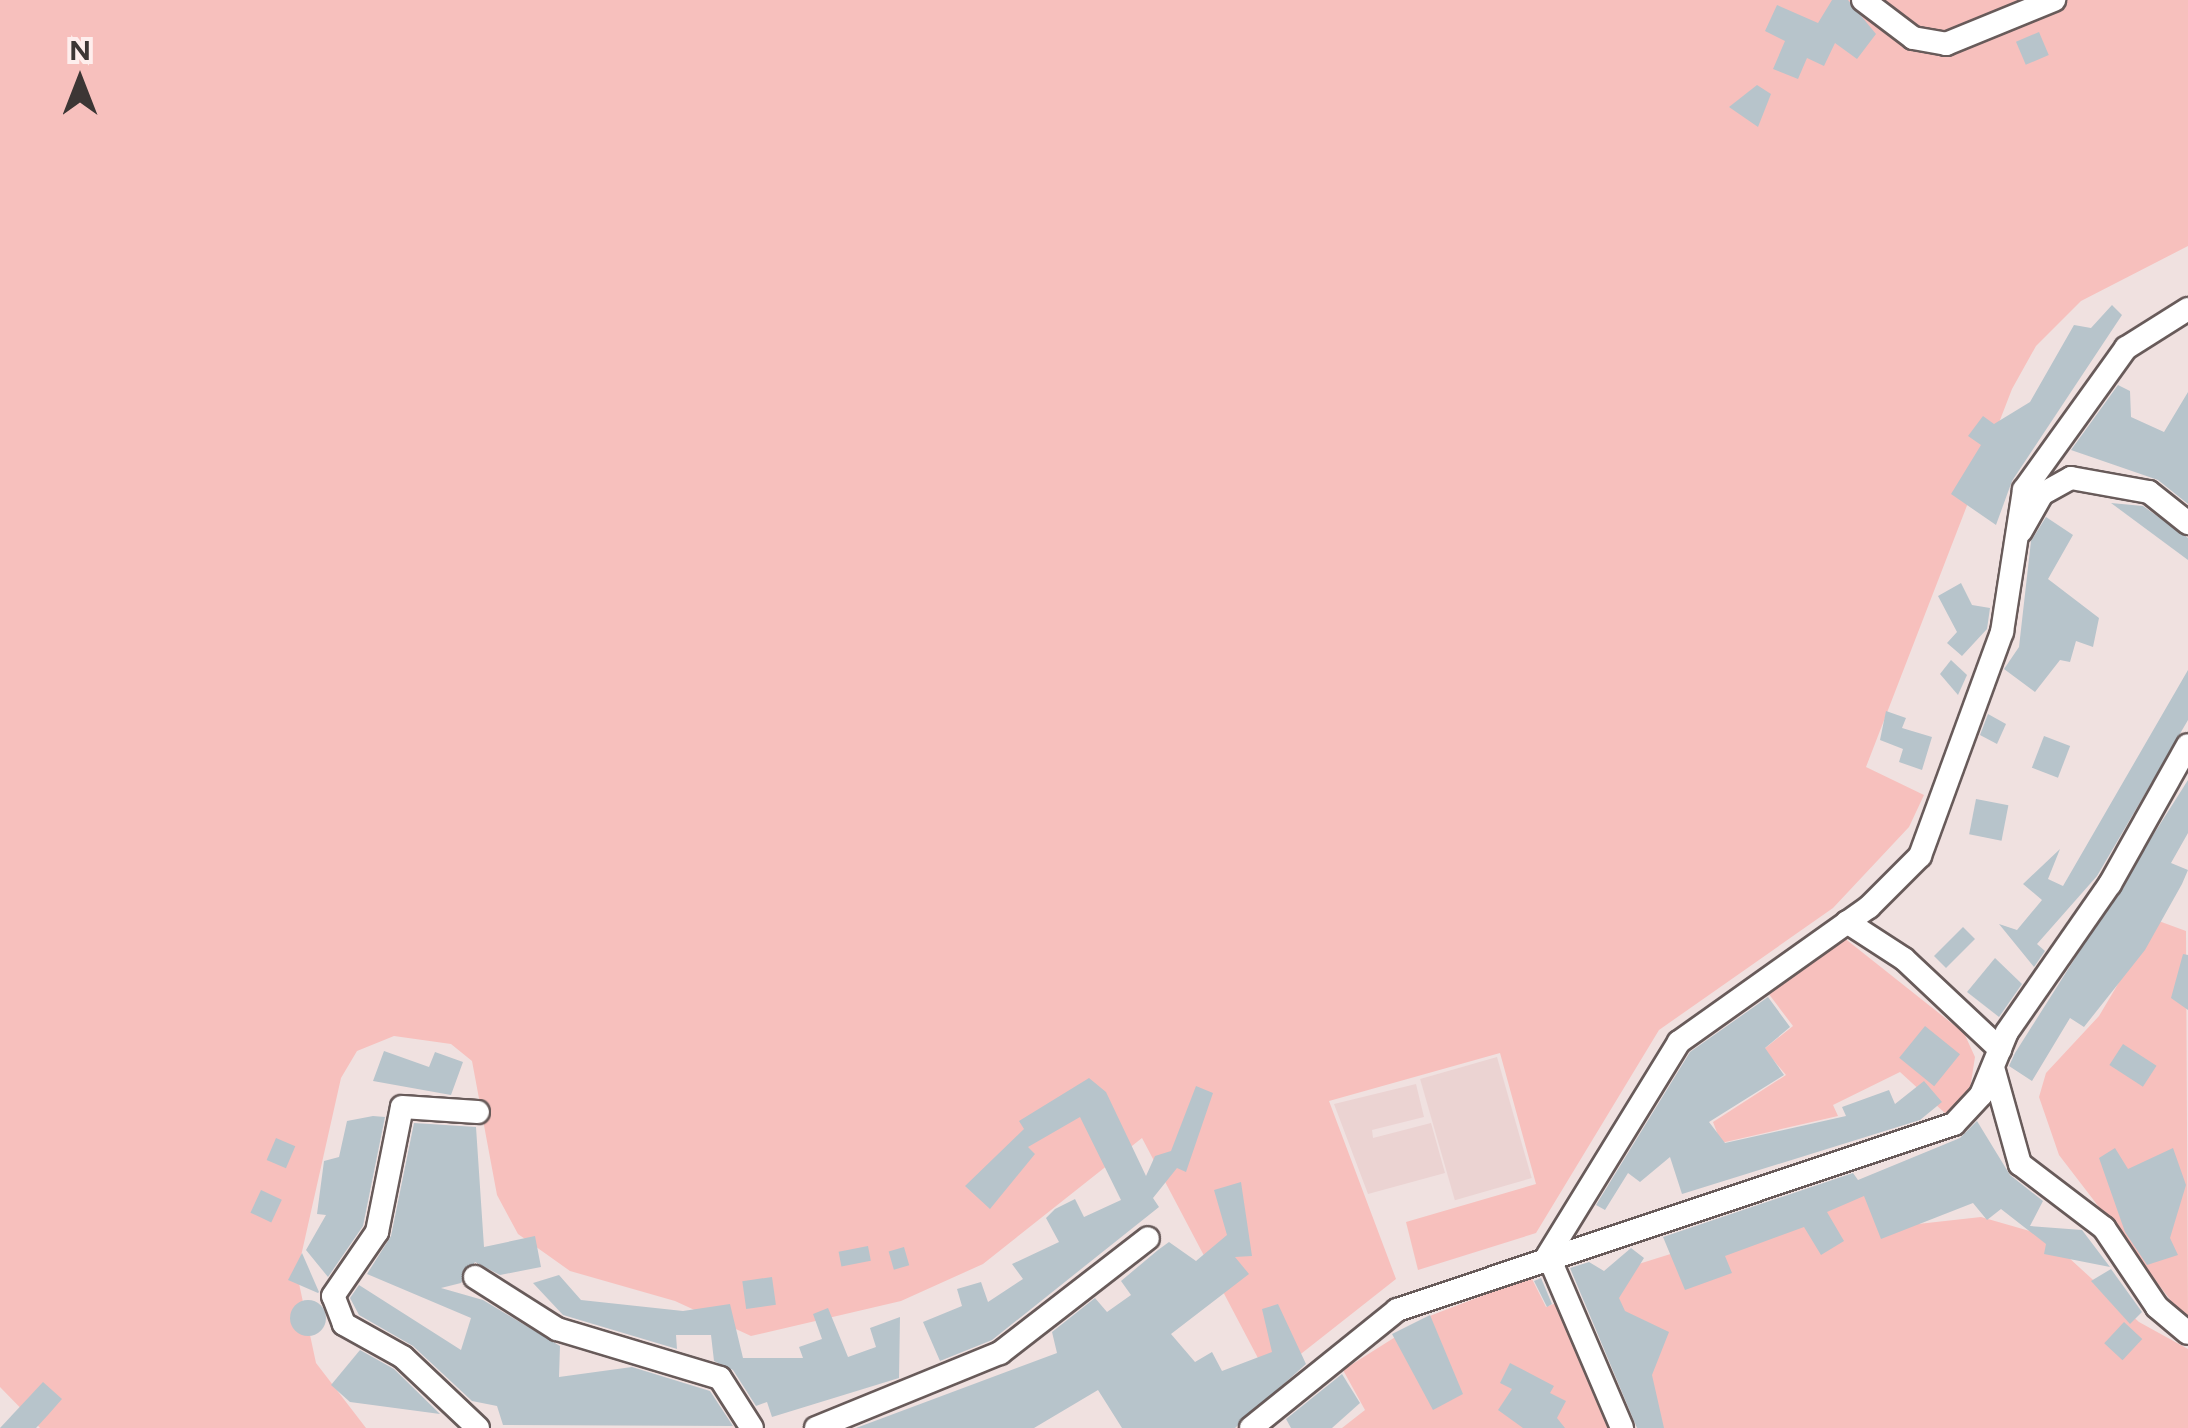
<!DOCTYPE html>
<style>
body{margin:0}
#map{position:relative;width:2188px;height:1428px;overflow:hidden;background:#f0e1e0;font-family:Figtree,sans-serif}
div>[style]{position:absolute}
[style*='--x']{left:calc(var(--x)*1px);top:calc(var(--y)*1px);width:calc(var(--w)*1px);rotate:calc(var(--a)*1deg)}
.built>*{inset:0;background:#ebd3d2;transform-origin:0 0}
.green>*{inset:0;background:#f7c0bd}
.building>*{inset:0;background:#b7c4cb;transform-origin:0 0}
.round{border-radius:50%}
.roads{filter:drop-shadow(2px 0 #685b5a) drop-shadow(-2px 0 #685b5a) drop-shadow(0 2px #685b5a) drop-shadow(0 -2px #685b5a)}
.street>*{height:22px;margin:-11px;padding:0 11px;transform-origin:11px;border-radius:11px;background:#fff}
span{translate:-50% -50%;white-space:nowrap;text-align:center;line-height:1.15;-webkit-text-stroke:8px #feeeed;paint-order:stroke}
.north{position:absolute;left:30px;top:30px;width:100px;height:100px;-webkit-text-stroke:8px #feeeed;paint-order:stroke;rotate:0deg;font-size:28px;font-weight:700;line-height:40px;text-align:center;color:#3c3635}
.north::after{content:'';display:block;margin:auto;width:35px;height:45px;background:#3c3635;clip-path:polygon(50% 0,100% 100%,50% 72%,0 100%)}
</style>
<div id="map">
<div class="built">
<div style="left:1497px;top:1057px;width:126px;height:80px;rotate:74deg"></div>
<div style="clip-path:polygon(1416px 1084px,1424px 1117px,1372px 1130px,1373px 1138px,1431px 1123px,1445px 1173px,1368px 1194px,1334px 1104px)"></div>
</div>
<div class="green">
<div style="clip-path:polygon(0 0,2188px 0,2188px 246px,2081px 301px,2036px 346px,2012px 389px,1866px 767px,1924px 795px,1909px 827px,1833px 908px,1659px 1030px,1536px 1233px,1418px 1270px,1406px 1222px,1536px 1184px,1500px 1053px,1329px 1101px,1396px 1279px,1269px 1379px,1142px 1138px,983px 1264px,901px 1301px,751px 1336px,675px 1301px,570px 1271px,518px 1234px,497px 1195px,472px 1061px,451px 1044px,394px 1036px,357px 1051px,341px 1078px,297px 1274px,316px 1363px,366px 1428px,40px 1428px,0 1387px)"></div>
<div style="clip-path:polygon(2156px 920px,2186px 931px,2188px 1323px,2059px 1155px,2039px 1097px,2046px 1073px,2099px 1016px)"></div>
<div style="clip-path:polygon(1843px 937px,1964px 1033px,1975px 1057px,1970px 1089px,1946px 1114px,1900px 1072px,1833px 1105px,1838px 1116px,1721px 1143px,1713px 1122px,1786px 1075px,1764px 1049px,1793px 1026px,1765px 989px)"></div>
<div style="clip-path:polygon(1901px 1182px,1918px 1224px,1981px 1217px,2044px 1235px,2139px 1322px,2188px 1349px,2188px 1428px,1662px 1428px,1597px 1277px)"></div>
<div style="clip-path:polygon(1531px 1277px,1546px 1307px,1561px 1301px,1611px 1428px,1342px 1428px,1365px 1410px,1343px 1370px,1427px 1317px)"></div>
</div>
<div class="building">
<div style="clip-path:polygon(1832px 0,1848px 0,1876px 34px,1857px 59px,1835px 43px,1824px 66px,1807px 58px,1798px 79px,1773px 69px,1785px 41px,1765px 31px,1777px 5px,1818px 23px)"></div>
<div style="left:2039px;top:32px;width:25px;height:25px;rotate:67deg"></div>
<div style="clip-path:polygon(1757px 85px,1771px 94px,1758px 127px,1729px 107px)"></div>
<div style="clip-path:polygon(2112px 305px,2122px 315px,2012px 481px,1996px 525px,1951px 494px,1981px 445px,1968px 436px,1983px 416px,1994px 424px,2030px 402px,2074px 325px,2091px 328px)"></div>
<div style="clip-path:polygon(2118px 385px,2130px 391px,2131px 417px,2164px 432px,2188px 392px,2188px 504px,2158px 480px,2071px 450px)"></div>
<div style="clip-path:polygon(2111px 503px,2143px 506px,2188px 538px,2188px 560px)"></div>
<div style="clip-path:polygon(2046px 517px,2073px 535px,2048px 579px,2099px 618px,2093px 647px,2076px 641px,2070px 662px,2060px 660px,2035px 692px,2004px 669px,2019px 647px,2031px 541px)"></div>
<div style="clip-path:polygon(1961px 583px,1972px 605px,1990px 608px,1987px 629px,1962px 656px,1947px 643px,1957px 632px,1938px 596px)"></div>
<div style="clip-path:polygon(1951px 660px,1967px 675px,1958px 695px,1940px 674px)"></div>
<div style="clip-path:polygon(2188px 670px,2188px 720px,2097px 876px,2037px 944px,2045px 951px,2034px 967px,1999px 924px,2017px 930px,2042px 900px,2023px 884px,2060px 849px,2048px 879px,2063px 886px)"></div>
<div style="clip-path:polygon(1886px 711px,1906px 718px,1902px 728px,1932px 737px,1922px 770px,1899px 762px,1903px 749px,1880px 740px)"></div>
<div style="clip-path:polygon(1988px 714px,2006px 724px,1997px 744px,1980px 735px)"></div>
<div style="left:2044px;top:736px;width:28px;height:34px;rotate:21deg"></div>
<div style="clip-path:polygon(2188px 780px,2188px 833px,2171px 863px,2188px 870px,2182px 884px,2145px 950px,2084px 1027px,2070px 1018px,2032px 1081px,2009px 1066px,2015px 1053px)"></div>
<div style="left:1976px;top:799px;width:33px;height:36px;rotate:11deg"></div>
<div style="left:1963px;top:927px;width:17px;height:41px;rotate:45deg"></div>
<div style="clip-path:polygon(2183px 954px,2188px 955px,2188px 1010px,2171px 998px)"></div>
<div style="clip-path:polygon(1995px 958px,2022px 984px,1999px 1017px,1967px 992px)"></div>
<div style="clip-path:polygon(1768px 997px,1790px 1027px,1765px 1048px,1784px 1075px,1709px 1122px,1725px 1143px,1846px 1116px,1842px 1107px,1889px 1090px,1895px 1104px,1924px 1081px,1942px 1102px,1920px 1120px,1682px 1194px,1670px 1157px,1640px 1182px,1628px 1173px,1605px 1210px,1596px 1205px,1690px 1052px)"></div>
<div style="left:1925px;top:1026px;width:45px;height:41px;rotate:39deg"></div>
<div style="left:2123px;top:1044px;width:40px;height:25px;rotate:33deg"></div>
<div style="clip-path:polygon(384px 1051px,429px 1067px,435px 1052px,463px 1062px,451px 1095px,373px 1081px)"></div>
<div style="clip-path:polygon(1089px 1078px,1106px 1092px,1146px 1176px,1155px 1156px,1171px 1151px,1196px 1086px,1213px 1093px,1186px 1172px,1177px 1168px,1153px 1198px,1159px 1207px,992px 1340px,940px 1361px,923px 1322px,962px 1306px,957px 1289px,981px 1282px,988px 1302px,1023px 1279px,1012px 1264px,1059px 1242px,1046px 1218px,1055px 1209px,1075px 1199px,1084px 1217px,1121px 1200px,1080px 1117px,1028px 1147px,1035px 1154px,990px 1209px,965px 1186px,1024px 1129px,1019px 1121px)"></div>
<div style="clip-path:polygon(373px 1116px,385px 1117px,363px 1226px,328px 1277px,306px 1250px,326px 1215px,317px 1214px,324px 1161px,339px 1157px,347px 1121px)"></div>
<div style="clip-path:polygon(1977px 1121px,2010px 1175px,2043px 1201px,2030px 1226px,2082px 1230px,2110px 1267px,2044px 1254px,2046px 1244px,2001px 1209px,1987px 1220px,1973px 1203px,1881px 1239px,1864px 1196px,1827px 1212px,1844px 1241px,1821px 1255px,1804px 1227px,1725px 1256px,1732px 1273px,1685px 1290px,1663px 1237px,1853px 1173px,1858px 1180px,1960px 1138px)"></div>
<div style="clip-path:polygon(414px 1123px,476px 1127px,484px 1247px,535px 1236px,541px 1267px,500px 1275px,475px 1262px,461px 1283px,441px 1288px,483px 1300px,560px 1346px,559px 1377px,632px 1367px,710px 1391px,733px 1426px,503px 1425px,497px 1406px,472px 1401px,413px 1346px,359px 1315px,350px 1298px,359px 1285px,461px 1350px,471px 1318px,367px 1274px,391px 1236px)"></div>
<div style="left:276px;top:1138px;width:21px;height:24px;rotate:23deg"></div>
<div style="clip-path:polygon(2115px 1148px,2128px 1169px,2173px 1148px,2186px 1185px,2170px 1238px,2178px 1255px,2147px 1265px,2125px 1232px,2099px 1158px)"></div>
<div style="clip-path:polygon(1241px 1182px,1252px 1256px,1235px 1257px,1249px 1274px,1171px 1334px,1195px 1362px,1212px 1352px,1222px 1371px,1272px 1352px,1262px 1309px,1278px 1304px,1306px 1364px,1235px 1428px,1122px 1428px,1098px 1390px,1034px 1428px,856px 1428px,1057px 1353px,1052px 1332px,1095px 1298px,1107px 1312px,1131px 1295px,1121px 1281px,1158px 1250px,1169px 1242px,1196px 1261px,1227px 1235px,1214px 1190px)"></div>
<div style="left:261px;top:1190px;width:23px;height:25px;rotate:25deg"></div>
<div style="left:868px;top:1246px;width:15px;height:30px;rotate:79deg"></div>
<div style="left:904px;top:1247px;width:19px;height:16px;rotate:74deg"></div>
<div style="clip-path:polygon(1631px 1248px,1644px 1258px,1619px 1298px,1625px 1311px,1669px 1332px,1652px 1375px,1664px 1428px,1637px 1428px,1570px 1268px,1589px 1262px,1604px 1271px)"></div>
<div style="clip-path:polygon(302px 1253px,319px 1292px,318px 1293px,288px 1280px)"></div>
<div style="clip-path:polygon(2111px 1269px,2142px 1312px,2130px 1324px,2091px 1281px)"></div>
<div style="clip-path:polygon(559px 1275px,581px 1300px,683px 1311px,730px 1304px,743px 1358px,803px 1358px,799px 1347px,822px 1339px,813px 1314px,828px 1308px,848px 1357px,876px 1347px,870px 1328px,900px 1317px,899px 1378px,772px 1417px,767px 1402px,756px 1406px,733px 1370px,714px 1361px,711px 1335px,676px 1335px,677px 1349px,563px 1315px,533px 1283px)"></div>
<div style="left:772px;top:1277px;width:28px;height:30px;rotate:82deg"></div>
<div style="clip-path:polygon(1541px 1278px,1552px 1304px,1547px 1307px,1534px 1281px)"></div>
<div class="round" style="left:290px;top:1300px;width:36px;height:36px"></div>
<div style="clip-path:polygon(1430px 1315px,1463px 1394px,1433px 1410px,1392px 1334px)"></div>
<div style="left:2124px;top:1322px;width:25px;height:29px;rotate:43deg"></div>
<div style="clip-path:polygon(360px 1350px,394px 1369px,440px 1414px,350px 1402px,331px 1385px)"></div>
<div style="clip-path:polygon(1510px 1363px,1554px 1386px,1550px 1393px,1566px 1401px,1557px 1418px,1565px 1428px,1523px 1428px,1498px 1410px,1512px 1389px,1500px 1383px)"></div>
<div style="clip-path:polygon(1342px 1374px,1360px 1403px,1332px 1428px,1291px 1428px,1286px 1419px)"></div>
<div style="clip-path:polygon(43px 1382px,62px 1399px,48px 1415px,36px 1428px,0 1428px)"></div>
</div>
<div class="roads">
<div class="street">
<div style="--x:1863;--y:0;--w:63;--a:37.2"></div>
<div style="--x:1913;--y:38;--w:34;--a:10"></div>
<div style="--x:1946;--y:44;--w:117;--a:-22.2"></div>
<div style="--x:2021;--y:531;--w:43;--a:-60.4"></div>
<div style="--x:2042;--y:494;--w:33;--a:-29"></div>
<div style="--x:2071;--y:478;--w:79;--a:10.2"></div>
<div style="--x:2149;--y:492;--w:50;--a:38.5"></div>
<div style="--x:1847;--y:922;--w:68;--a:33"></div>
<div style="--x:1904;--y:959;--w:132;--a:43.2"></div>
<div style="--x:1994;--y:1071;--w:97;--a:74.4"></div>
<div style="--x:2020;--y:1164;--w:106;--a:37.3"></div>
<div style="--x:2104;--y:1228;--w:95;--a:56.1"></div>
<div style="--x:2157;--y:1307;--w:40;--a:40"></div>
<div style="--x:1548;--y:1255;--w:250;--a:-58.4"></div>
<div style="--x:1679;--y:1042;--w:233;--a:-35.4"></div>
<div style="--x:1869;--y:907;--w:72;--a:-45"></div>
<div style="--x:1920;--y:856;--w:239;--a:-69.9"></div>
<div style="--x:2002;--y:632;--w:144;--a:-81.2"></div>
<div style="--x:2024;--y:490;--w:175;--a:-54.3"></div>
<div style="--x:2126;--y:348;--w:73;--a:-32.2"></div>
<div style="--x:1548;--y:1255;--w:188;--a:66.8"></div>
<div style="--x:475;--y:1277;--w:97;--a:32.4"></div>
<div style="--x:557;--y:1329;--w:170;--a:16.7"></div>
<div style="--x:720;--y:1378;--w:59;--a:57.4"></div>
<div style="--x:478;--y:1428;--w:103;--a:-136.6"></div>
<div style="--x:403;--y:1357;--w:68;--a:-150.8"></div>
<div style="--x:344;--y:1324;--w:30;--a:-111"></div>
<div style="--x:333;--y:1296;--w:78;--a:-55.5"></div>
<div style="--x:377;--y:1232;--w:127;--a:-78.7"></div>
<div style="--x:402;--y:1107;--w:76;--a:3.8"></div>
<div style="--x:816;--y:1428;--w:199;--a:-22.2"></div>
<div style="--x:1000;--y:1353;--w:187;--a:-37.8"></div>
<div style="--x:1251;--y:1428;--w:188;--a:-38.9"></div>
<div style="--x:1397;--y:1310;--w:587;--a:-18.47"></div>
<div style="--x:1954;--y:1124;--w:40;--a:-47"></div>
<div style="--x:1981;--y:1095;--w:68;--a:-67.6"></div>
<div style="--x:2007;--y:1032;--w:180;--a:-55.2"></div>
<div style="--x:2110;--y:884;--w:159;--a:-60.7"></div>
</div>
</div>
<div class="north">N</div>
</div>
